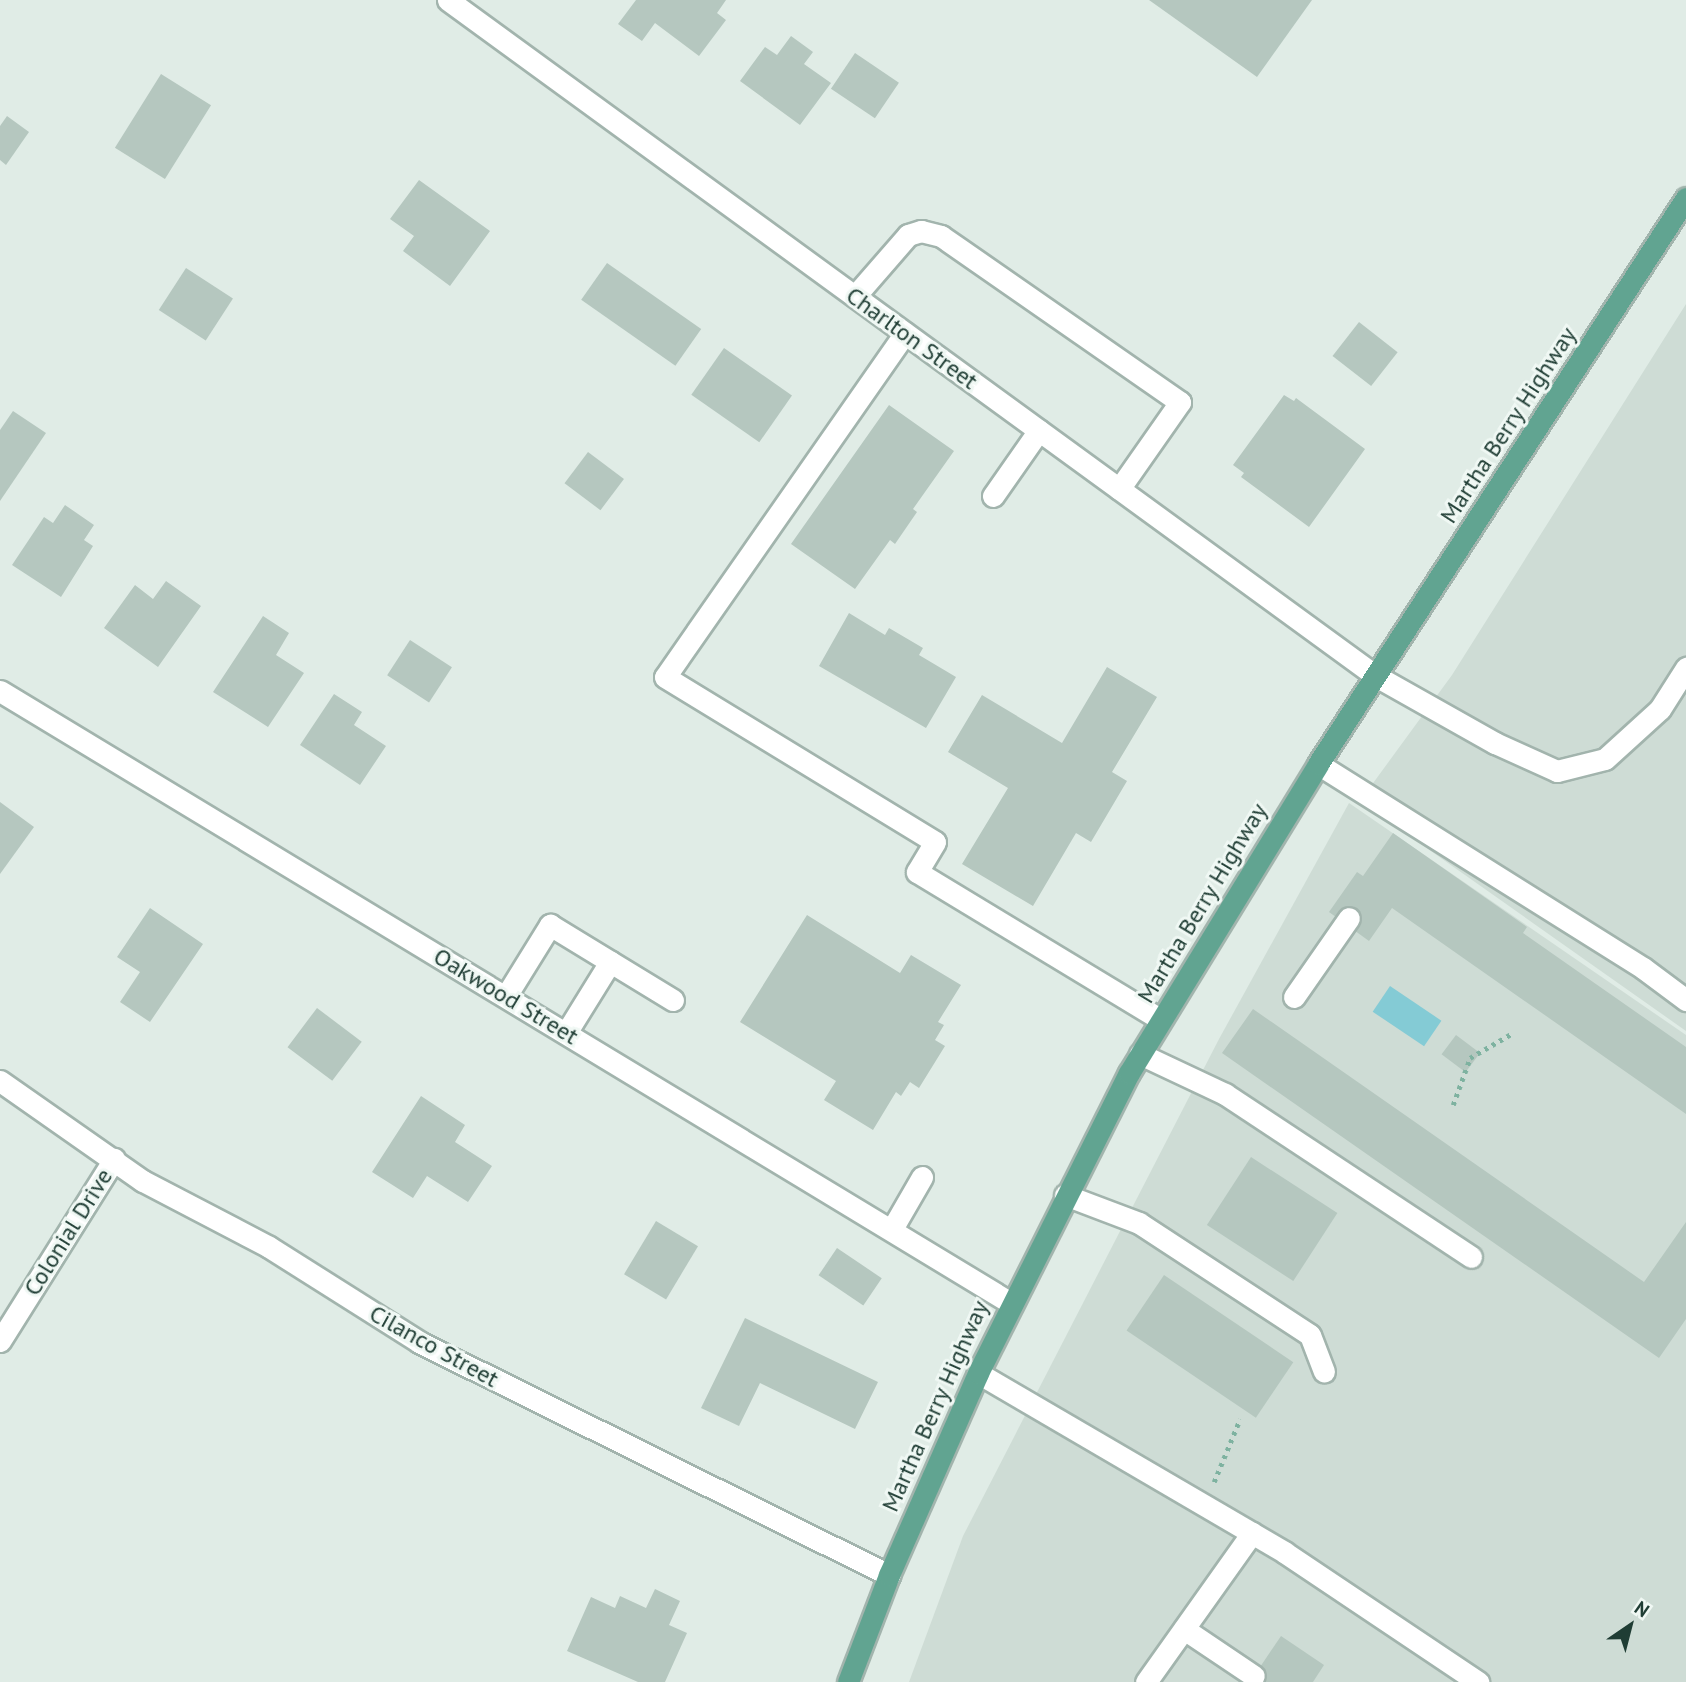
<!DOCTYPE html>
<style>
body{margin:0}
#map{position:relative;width:1686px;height:1682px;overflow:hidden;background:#e0ece6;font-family:"PT Sans",sans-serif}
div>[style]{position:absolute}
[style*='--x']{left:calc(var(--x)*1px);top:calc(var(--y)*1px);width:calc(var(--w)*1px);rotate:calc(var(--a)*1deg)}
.built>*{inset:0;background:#cedcd5}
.water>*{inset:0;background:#84cbd5;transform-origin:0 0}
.building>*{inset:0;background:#b5c7bf;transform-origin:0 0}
.path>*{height:4.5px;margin-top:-2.25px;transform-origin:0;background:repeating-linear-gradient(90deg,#7eb2a0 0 3.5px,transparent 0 8.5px)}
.roads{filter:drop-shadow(2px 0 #a2b4ad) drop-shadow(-2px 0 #a2b4ad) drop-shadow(0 2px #a2b4ad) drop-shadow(0 -2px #a2b4ad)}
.minor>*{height:21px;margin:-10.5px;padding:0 10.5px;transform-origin:10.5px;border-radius:10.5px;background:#fff}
.major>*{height:21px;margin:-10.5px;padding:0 10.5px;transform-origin:10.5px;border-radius:10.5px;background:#61a491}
span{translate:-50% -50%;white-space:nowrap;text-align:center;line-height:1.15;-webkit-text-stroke:6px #f0f8f4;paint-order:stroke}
.street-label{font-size:24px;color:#1f3d34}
.north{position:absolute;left:1595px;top:1591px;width:70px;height:70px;-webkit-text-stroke:5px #f0f8f4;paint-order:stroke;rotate:35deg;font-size:19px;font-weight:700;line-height:28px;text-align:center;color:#1f3d34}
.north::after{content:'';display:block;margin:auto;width:24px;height:32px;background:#1f3d34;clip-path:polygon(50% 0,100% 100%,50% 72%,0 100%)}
</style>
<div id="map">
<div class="built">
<div style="clip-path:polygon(1686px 304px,1686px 1031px,1360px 801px,1452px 675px)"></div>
<div style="clip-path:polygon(1349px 803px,1686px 1035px,1686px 1682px,909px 1682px,963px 1536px,1219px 1039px)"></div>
</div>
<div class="water">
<div style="left:1390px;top:986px;width:62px;height:31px;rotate:34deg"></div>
</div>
<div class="building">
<div style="clip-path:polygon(636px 0,726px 0,717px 13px,726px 20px,699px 56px,655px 23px,642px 41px,618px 24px)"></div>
<div style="clip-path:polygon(1149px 0,1312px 0,1257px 77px)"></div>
<div style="clip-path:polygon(791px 36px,813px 52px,804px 64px,831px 83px,800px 125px,740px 81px,765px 47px,777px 55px)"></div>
<div style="left:855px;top:53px;width:53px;height:43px;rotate:34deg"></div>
<div style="left:161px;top:74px;width:59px;height:87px;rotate:32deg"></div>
<div style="clip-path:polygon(7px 116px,29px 132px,6px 165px,0 160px,0 126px)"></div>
<div style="clip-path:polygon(419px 180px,490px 231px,450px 286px,403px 251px,414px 236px,390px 219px)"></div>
<div style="left:607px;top:263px;width:115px;height:45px;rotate:35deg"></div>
<div style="left:186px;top:268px;width:56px;height:50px;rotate:33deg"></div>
<div style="left:1359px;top:322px;width:49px;height:43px;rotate:38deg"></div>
<div style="left:724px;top:348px;width:83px;height:57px;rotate:35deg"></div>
<div style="clip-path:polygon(1284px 395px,1294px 401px,1296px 398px,1365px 449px,1309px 527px,1241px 477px,1244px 473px,1233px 465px)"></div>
<div style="clip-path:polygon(889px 405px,954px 451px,913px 509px,917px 512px,895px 544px,890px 540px,855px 589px,791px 544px)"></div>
<div style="clip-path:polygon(13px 411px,46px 433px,0 501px,0 430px)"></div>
<div style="left:588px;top:452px;width:45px;height:39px;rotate:37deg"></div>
<div style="clip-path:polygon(65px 505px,94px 525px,84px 540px,93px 546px,61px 597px,12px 565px,44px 517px,53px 523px)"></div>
<div style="clip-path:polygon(166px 581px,201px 606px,158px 667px,104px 628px,135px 585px,153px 599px)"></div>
<div style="clip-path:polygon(849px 613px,885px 635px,889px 628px,923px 648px,919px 655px,956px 677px,926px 728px,819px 666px)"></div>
<div style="clip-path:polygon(263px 616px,289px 633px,276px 655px,304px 673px,268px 727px,213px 692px)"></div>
<div style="left:410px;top:640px;width:50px;height:42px;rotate:33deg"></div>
<div style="clip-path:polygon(1107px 667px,1157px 697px,1112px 772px,1127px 781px,1091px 842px,1076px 833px,1033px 906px,962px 864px,1008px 788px,948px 752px,982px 695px,1062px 743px)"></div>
<div style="clip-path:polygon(334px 694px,362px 712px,354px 725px,386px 746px,360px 785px,300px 745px)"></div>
<div style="clip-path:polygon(0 802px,34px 827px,0 874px)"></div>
<div style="clip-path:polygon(1393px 833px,1527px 927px,1523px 933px,1686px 1047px,1686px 1114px,1392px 908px,1369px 941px,1329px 912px,1357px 872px,1363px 876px)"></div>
<div style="clip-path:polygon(150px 908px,203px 944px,150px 1022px,120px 1002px,140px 972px,117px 957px)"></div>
<div style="clip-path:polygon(807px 915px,900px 973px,911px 955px,961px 985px,938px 1022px,944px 1025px,935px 1040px,945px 1046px,919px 1088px,910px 1082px,901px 1096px,896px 1092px,873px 1130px,824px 1100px,836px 1081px,740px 1022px)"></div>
<div style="left:317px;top:1008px;width:56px;height:49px;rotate:37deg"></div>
<div style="clip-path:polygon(1253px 1009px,1644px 1282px,1686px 1222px,1686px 1319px,1659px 1358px,1222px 1053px)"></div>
<div style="left:1456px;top:1035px;width:30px;height:24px;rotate:37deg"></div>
<div style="clip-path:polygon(421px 1096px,465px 1125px,455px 1142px,492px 1166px,468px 1202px,427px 1176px,413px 1198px,372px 1172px)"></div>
<div style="left:1251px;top:1157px;width:103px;height:81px;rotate:33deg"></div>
<div style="left:656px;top:1221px;width:49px;height:62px;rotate:31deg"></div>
<div style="left:837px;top:1248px;width:54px;height:33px;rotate:34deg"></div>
<div style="left:1164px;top:1275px;width:156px;height:67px;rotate:34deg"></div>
<div style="clip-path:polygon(745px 1318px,878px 1382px,855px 1429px,760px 1383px,739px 1426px,701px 1408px)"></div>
<div style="clip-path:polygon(655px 1589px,680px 1601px,669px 1625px,687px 1633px,665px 1682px,638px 1682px,567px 1651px,591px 1597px,615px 1608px,620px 1596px,646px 1608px)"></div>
<div style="clip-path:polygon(1281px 1636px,1324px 1665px,1313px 1682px,1250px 1682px)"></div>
</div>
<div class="path">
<div style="--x:1453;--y:1105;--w:50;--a:-70.1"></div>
<div style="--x:1470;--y:1058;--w:48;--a:-30.3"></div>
<div style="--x:1214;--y:1482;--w:68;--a:-67.6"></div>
</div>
<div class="roads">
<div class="minor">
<div style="--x:448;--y:0;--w:1148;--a:36.07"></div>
<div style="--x:1376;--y:676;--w:137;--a:29.4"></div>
<div style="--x:1495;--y:743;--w:68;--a:24.3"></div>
<div style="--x:1557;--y:771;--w:49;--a:-14"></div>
<div style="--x:1605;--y:759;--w:74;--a:-42.3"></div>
<div style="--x:1660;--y:709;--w:49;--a:-57.6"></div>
<div style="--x:855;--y:296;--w:81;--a:-49"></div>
<div style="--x:908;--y:235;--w:14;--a:-17"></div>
<div style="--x:921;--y:231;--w:21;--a:14"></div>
<div style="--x:941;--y:236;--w:291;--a:34.8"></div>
<div style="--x:1180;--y:402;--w:106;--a:125"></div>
<div style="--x:905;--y:333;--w:419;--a:124.9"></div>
<div style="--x:665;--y:677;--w:316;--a:31.4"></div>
<div style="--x:935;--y:842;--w:35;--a:121"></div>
<div style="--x:917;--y:872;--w:285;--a:31.2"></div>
<div style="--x:993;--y:496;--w:80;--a:-55.1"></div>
<div style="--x:0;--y:691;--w:1182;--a:31.19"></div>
<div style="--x:1318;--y:764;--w:384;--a:32.1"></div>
<div style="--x:1643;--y:968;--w:54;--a:36.7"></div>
<div style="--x:506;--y:996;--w:84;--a:-58.2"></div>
<div style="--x:550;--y:925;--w:144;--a:31.4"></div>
<div style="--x:1294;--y:997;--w:96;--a:-55.2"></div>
<div style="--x:566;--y:1033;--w:84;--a:-58.2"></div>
<div style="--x:1140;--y:1054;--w:94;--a:25.2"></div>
<div style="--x:1225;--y:1094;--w:295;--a:33.5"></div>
<div style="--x:0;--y:1081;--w:174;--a:35"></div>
<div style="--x:143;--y:1181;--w:142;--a:27.6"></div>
<div style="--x:269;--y:1247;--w:178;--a:32.3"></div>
<div style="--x:419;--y:1342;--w:525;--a:26.37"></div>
<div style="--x:1065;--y:1195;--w:79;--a:20.7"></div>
<div style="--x:1139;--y:1223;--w:204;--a:33.2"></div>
<div style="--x:1310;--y:1335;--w:39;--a:69"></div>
<div style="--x:892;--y:1229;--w:60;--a:-60"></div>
<div style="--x:0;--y:1341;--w:215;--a:-57.9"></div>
<div style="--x:978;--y:1373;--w:355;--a:30.3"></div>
<div style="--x:1284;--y:1552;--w:234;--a:33.8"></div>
<div style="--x:1184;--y:1629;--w:84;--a:33.9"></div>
<div style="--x:1146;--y:1682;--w:183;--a:-54.6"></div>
</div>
<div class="major">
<div style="--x:848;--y:1682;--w:115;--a:-69"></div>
<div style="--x:889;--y:1575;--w:221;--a:-66.2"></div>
<div style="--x:978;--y:1373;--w:336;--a:-63.3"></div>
<div style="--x:1129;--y:1073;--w:362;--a:-58.5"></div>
<div style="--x:1318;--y:764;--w:675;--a:-56.97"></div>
</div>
</div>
<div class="street-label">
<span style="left:912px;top:338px;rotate:36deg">Charlton Street</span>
<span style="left:1508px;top:425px;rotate:-57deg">Martha Berry Highway</span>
<span style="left:1202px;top:903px;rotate:-59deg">Martha Berry Highway</span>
<span style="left:506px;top:996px;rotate:31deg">Oakwood Street</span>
<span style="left:68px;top:1232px;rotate:-58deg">Colonial Drive</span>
<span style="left:434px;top:1346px;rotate:29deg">Cilanco Street</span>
<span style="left:935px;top:1406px;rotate:-66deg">Martha Berry Highway</span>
</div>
<div class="north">N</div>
</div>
